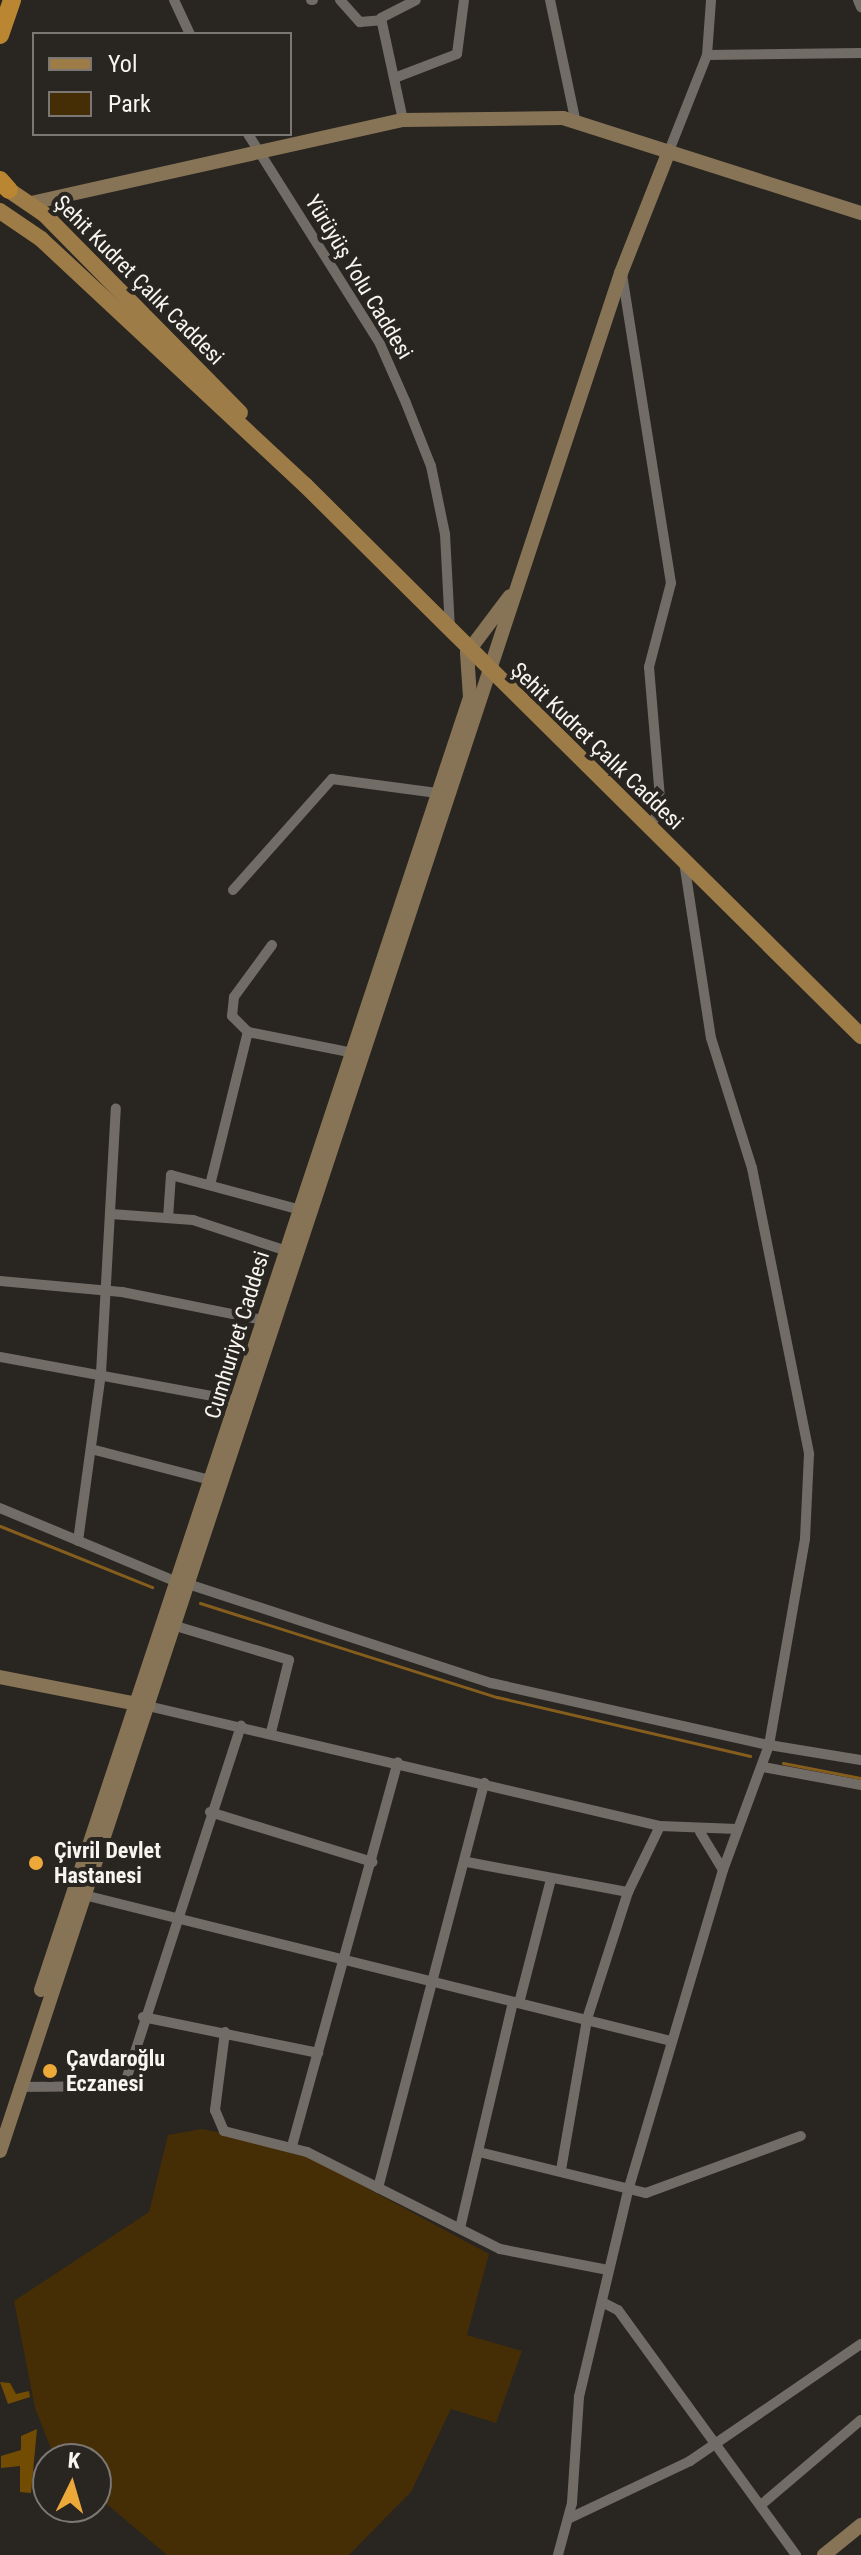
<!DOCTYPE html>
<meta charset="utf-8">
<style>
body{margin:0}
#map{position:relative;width:861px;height:2555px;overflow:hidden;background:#292520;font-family:"Roboto Condensed",sans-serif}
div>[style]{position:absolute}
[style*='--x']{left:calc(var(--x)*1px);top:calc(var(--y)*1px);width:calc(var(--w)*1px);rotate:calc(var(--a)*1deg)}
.green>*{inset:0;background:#452d06}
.forest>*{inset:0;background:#724c02}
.stream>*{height:3px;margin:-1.5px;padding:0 1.5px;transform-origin:1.5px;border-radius:1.5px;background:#855e1e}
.street>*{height:10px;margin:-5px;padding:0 5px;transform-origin:5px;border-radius:5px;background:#716c66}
.secondary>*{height:14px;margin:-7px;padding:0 7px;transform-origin:7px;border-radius:7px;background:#877456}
.primary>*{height:16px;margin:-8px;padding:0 8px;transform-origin:8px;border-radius:8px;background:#9d7c47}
.highway>*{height:18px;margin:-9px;padding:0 9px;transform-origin:9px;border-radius:9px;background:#ba8632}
.dots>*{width:22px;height:22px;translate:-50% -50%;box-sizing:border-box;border:4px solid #292520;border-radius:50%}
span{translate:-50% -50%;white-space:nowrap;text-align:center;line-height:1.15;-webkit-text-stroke:8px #292520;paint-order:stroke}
.street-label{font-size:22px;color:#f7f5f1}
.poi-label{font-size:22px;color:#f7f5f1;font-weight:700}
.left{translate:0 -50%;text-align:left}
.legend{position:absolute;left:32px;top:32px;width:260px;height:104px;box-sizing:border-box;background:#292520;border:2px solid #7b7874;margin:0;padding:10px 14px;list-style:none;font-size:24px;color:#f7f5f1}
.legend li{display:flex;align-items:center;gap:16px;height:40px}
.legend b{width:40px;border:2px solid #7b7874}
.north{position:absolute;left:32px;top:2443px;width:80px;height:80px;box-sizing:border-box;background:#292520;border:2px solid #7b7874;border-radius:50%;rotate:5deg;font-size:22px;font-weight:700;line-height:32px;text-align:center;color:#f7f5f1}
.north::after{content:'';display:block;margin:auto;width:28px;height:36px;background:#eca93a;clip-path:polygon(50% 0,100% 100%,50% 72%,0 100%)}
</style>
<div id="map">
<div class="green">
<div style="clip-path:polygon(202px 2129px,291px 2147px,489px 2254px,467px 2335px,522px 2351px,496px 2423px,451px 2409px,411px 2492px,349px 2555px,167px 2555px,96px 2495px,96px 2459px,55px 2459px,35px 2408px,14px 2301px,149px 2212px,168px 2135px)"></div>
</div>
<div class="forest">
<div style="clip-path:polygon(10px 2383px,16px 2394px,29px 2391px,30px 2397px,8px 2404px,0 2382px)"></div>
<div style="clip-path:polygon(37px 2429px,31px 2493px,20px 2492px,20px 2466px,1px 2468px,1px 2456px,21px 2450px,21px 2436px)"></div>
</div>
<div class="stream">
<div style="--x:0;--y:1526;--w:164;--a:21.9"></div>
<div style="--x:200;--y:1603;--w:312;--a:17.6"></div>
<div style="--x:497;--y:1697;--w:260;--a:13.1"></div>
<div style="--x:783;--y:1763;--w:79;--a:10.9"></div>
</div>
<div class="street">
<div style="--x:174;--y:0;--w:38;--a:65"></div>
<div style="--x:311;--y:0;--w:2;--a:0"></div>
<div style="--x:340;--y:0;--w:30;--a:48"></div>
<div style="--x:360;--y:22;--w:21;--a:-5"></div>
<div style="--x:550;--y:0;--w:122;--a:78.1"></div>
<div style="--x:858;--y:0;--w:8;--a:67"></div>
<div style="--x:707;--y:55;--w:154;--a:-0.7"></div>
<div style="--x:397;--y:77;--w:64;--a:-21"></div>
<div style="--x:457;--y:54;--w:54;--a:-82.6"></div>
<div style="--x:403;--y:120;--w:104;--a:-102.2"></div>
<div style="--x:381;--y:18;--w:39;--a:-27"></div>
<div style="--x:248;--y:134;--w:248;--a:57.8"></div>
<div style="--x:380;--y:344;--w:64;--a:66.2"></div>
<div style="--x:406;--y:403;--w:68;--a:68.4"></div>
<div style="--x:431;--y:466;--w:69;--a:78.4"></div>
<div style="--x:445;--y:534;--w:96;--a:87"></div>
<div style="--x:669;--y:151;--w:103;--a:-68.4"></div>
<div style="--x:707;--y:55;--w:55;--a:-85.8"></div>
<div style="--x:622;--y:274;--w:313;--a:81"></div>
<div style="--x:671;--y:583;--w:87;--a:104.7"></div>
<div style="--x:649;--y:667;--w:144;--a:85.2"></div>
<div style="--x:661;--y:810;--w:21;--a:127"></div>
<div style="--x:684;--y:862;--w:178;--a:81.3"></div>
<div style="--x:711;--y:1038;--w:136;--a:72.5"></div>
<div style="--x:752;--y:1168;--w:292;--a:78.7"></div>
<div style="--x:809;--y:1454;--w:85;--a:92.7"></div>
<div style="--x:805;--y:1539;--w:209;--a:99.9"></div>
<div style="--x:769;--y:1745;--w:93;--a:9.3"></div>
<div style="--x:233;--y:890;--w:149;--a:-48.3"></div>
<div style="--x:332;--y:779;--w:106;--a:7.6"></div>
<div style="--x:272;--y:945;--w:64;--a:126.2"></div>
<div style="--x:234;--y:997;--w:19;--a:96"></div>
<div style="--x:232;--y:1016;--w:23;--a:45"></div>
<div style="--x:248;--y:1032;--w:107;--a:11.3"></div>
<div style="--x:211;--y:1181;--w:154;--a:-76.1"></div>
<div style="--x:111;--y:1214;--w:82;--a:4.2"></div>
<div style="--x:193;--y:1220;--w:99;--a:18.3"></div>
<div style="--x:168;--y:1218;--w:43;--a:-86"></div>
<div style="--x:171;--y:1175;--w:135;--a:15.1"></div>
<div style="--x:0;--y:1281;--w:122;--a:5.2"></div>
<div style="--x:122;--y:1292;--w:148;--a:11.3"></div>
<div style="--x:0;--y:1357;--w:244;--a:10.4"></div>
<div style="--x:91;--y:1449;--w:127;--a:14.6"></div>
<div style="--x:0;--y:1508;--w:194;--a:22.7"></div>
<div style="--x:78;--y:1541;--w:170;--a:-82.2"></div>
<div style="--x:101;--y:1373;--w:265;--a:-86.8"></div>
<div style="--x:191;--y:1585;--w:316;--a:18.1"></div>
<div style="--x:491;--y:1683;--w:285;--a:12.6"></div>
<div style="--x:769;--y:1745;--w:133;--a:110.2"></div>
<div style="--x:723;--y:1870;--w:335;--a:106.5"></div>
<div style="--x:628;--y:2191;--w:212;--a:103.4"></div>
<div style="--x:579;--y:2397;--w:106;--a:93.8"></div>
<div style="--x:572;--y:2503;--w:54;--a:105.1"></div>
<div style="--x:179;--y:1627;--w:115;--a:16.7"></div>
<div style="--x:289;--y:1660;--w:74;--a:104"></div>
<div style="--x:152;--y:1707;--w:522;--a:13.18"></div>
<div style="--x:660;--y:1826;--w:77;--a:2.2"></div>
<div style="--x:763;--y:1767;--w:100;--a:10.4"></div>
<div style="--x:210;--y:1812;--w:170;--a:17.1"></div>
<div style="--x:700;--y:1832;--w:44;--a:58.8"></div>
<div style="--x:467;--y:1862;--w:164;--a:10.6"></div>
<div style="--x:80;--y:1894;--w:609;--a:13.97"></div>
<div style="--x:519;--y:2003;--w:128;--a:-75.5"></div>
<div style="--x:143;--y:2017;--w:179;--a:11.6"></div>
<div style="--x:225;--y:2032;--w:79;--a:97.3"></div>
<div style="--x:215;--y:2110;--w:23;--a:67"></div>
<div style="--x:224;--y:2131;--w:86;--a:14.2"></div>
<div style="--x:307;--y:2152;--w:216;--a:26.7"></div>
<div style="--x:500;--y:2249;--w:110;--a:11"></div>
<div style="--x:19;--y:2087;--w:105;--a:-0.5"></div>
<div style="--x:124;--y:2086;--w:379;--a:-72"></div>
<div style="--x:292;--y:2146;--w:398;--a:-74.6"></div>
<div style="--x:483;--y:2153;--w:168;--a:13.8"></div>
<div style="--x:646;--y:2193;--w:165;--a:-20.2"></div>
<div style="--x:561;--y:2170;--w:153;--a:-80.2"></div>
<div style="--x:587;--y:2019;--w:133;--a:-72.1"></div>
<div style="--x:628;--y:1892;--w:73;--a:-64.1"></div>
<div style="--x:378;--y:2188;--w:419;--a:-75.3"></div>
<div style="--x:460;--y:2228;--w:232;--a:-76.8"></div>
<div style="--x:602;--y:2302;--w:18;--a:27"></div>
<div style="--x:618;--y:2310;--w:303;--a:54"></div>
<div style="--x:761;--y:2505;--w:131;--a:-40.4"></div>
<div style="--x:570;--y:2518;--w:133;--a:-25.4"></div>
<div style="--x:690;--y:2461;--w:207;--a:-34.4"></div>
</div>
<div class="secondary">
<div style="--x:31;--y:203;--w:381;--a:-12.6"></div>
<div style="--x:403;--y:120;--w:160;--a:-0.7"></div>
<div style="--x:563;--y:118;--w:313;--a:17.7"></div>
<div style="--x:0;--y:1677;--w:151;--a:11.1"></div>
<div style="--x:41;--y:1990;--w:1362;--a:-71.64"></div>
<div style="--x:470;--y:697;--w:44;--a:-93.9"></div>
<div style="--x:467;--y:653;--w:71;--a:-53"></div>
<div style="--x:0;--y:2151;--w:1978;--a:-71.7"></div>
<div style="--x:621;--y:273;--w:131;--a:-68.5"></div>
<div style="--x:824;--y:2555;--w:48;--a:-39"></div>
</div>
<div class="primary">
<div style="--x:0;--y:184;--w:53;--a:34.3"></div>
<div style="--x:44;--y:214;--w:279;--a:45.4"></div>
<div style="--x:0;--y:211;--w:50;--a:34.3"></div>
<div style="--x:41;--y:239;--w:361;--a:43"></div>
<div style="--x:305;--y:485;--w:783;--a:44.74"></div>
</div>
<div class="highway">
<div style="--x:0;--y:35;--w:37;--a:-71"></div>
<div style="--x:0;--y:180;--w:13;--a:48"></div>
</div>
<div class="dots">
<div style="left:36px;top:1863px;background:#eca93a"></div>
<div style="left:50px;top:2071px;background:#eca93a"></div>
</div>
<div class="street-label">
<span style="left:359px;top:277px;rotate:59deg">Yürüyüş Yolu Caddesi</span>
<span style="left:139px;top:280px;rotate:45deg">Şehit Kudret Çalık Caddesi</span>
<span style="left:597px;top:746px;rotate:44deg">Şehit Kudret Çalık Caddesi</span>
<span style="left:237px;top:1335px;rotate:-73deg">Cumhuriyet Caddesi</span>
</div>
<div class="poi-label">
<span class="left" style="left:54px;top:1863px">Çivril Devlet<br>Hastanesi</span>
<span class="left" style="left:66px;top:2071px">Çavdaroğlu<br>Eczanesi</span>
</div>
<ul class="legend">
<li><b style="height:10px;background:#9d7c47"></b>Yol</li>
<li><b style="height:22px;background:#452d06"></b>Park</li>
</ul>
<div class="north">K</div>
</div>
